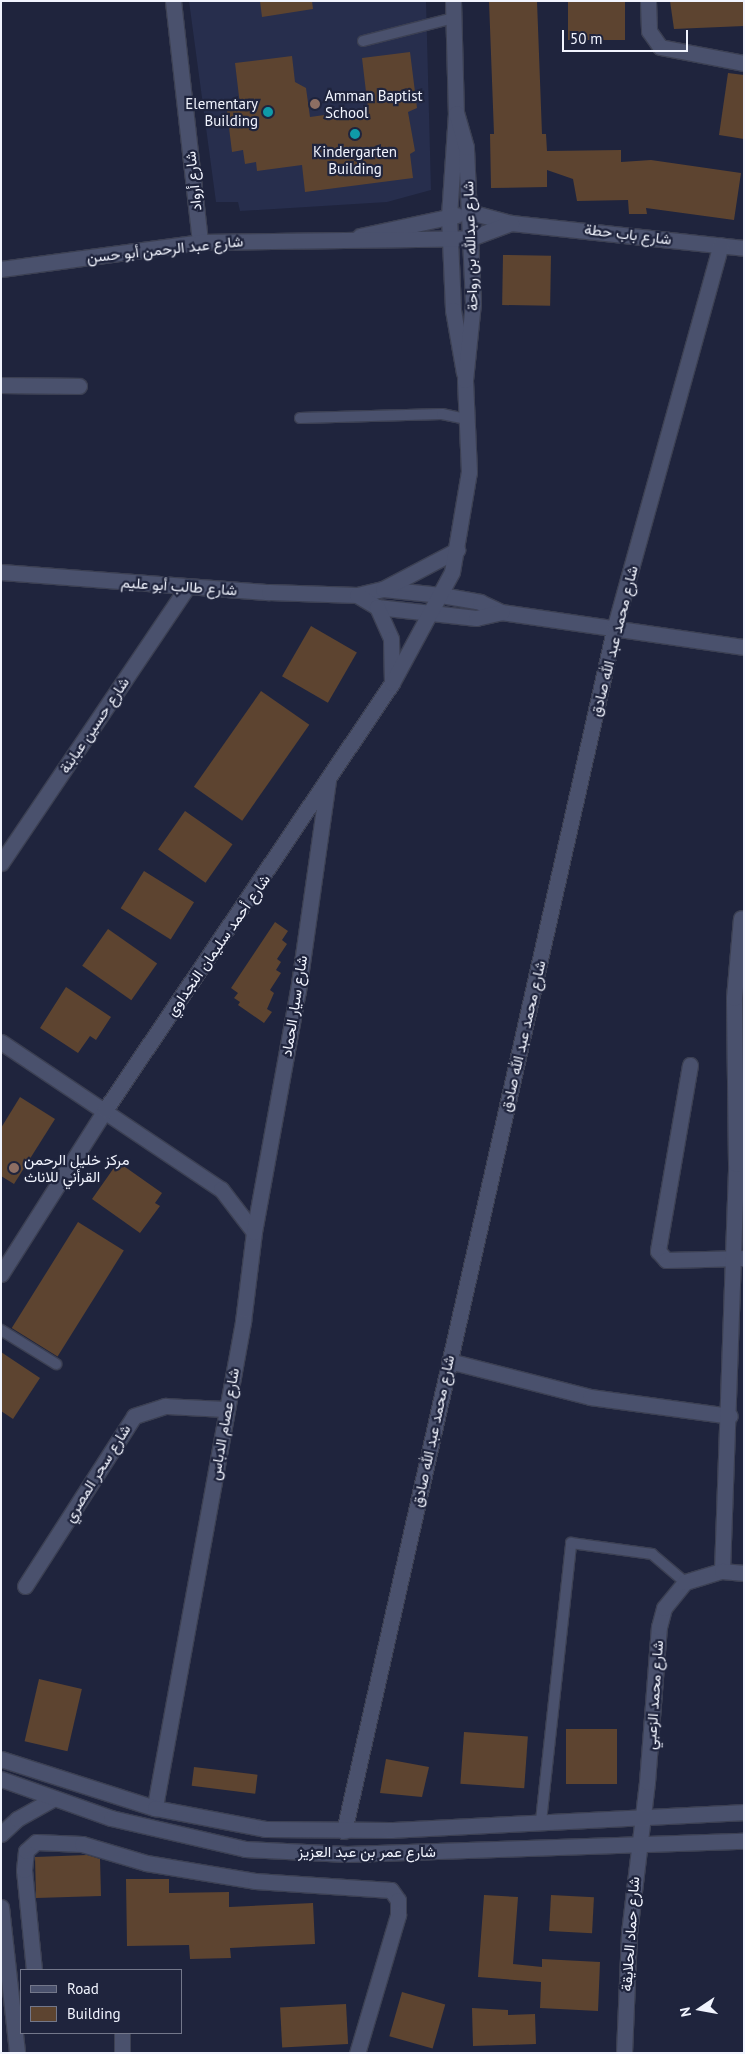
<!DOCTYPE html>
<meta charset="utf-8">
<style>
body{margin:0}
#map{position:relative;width:745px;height:2054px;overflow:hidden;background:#1f243d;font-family:"PT Sans",Vazirmatn,sans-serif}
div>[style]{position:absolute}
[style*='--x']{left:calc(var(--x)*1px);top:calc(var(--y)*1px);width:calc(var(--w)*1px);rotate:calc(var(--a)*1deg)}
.built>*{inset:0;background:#272e4d}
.building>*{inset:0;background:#5d4430;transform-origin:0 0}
.roads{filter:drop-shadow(1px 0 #3c4053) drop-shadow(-1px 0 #3c4053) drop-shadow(0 1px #3c4053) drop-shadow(0 -1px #3c4053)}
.lane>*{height:10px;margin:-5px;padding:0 5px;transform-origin:5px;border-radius:5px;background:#4a516d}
.street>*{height:15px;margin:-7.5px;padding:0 7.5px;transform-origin:7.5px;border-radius:7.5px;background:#4a516d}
.secondary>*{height:15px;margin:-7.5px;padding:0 7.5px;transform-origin:7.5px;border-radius:7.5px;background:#4a516d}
.dots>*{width:14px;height:14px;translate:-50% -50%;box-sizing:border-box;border:2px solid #1f243d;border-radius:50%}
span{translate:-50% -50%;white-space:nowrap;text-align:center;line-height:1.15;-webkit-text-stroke:4.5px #1f243d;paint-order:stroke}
.poi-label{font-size:15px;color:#f1f4fe}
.left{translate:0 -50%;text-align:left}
.right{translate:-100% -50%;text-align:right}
.street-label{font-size:15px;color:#f1f4fe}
.frame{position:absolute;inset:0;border:2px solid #f1f4fe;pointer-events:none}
.legend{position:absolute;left:20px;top:1969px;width:162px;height:65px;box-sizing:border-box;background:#1f243d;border:1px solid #73778a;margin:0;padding:6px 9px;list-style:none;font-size:15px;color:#f1f4fe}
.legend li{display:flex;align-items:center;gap:10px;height:25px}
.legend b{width:25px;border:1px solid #73778a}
.north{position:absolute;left:675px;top:1984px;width:50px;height:50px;-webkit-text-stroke:4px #1f243d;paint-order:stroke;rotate:258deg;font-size:14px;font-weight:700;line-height:20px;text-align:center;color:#f1f4fe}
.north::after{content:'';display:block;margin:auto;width:18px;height:22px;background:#f1f4fe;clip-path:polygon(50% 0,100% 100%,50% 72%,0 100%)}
.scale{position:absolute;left:562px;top:30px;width:126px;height:22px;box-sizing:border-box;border:2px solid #f1f4fe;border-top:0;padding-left:6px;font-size:15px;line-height:18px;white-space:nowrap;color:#f1f4fe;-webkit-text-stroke:4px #1f243d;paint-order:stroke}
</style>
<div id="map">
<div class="built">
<div style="clip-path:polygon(189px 1px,426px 1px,431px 190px,387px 202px,240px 211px,238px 202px,216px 202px)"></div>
</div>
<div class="building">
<div style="clip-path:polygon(260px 1px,312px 1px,313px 9px,262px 17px)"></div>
<div style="clip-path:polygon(489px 1px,537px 1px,542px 134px,546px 134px,547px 151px,621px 150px,621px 162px,651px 160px,741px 173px,734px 220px,646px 208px,647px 214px,629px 214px,628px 200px,577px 201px,573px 179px,547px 170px,547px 187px,491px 188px,490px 134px,494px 134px)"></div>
<div style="left:568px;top:1px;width:57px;height:39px"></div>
<div style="clip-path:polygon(670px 1px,744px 1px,744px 26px,674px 29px)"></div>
<div style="clip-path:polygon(410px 52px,417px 108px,408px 112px,415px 151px,410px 154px,413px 178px,305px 192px,302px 165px,257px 171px,256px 162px,245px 164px,243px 150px,232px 152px,227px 111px,240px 105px,235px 63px,292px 56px,295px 82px,306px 88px,310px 117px,368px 109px,362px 58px)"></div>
<div style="clip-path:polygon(728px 73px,744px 75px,744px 139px,719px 135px)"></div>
<div style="left:503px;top:255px;width:48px;height:50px;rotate:1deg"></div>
<div style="left:311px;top:626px;width:53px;height:58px;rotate:30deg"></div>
<div style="left:261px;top:691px;width:59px;height:117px;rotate:35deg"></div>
<div style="left:185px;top:811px;width:58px;height:47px;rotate:35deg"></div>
<div style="left:144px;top:871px;width:59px;height:44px;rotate:32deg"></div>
<div style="clip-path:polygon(275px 922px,288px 931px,282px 940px,287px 944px,277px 959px,281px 962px,276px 970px,281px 973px,270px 990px,274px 993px,267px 1009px,272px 1012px,264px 1023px,238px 1005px,240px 1002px,234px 998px,238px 993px,231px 988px)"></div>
<div style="left:108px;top:929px;width:60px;height:45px;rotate:35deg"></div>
<div style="clip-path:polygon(66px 987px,111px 1017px,96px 1040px,90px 1036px,78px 1053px,40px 1028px)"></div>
<div style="clip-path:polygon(20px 1097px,55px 1119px,14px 1184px,1px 1176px,1px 1128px)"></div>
<div style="clip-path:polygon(118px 1162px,162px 1193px,155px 1203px,160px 1206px,140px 1233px,92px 1199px)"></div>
<div style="left:78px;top:1222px;width:54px;height:125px;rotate:32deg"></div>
<div style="clip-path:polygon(1px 1352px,40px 1378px,13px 1419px,1px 1411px)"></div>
<div style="left:39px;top:1679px;width:44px;height:64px;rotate:13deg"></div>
<div style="left:566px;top:1729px;width:51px;height:55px"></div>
<div style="left:464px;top:1732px;width:64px;height:52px;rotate:4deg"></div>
<div style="clip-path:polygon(386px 1759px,429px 1767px,422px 1797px,380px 1793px)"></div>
<div style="left:194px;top:1767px;width:64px;height:19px;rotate:7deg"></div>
<div style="clip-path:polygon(87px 1855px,100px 1859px,101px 1896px,36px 1898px,35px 1857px)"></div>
<div style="clip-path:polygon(126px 1879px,169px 1879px,169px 1893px,229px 1892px,229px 1907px,313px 1903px,315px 1944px,230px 1948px,231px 1958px,190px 1959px,189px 1945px,127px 1946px)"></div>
<div style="clip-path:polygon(484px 1895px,518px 1897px,513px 1964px,542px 1967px,542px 1959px,600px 1962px,598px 2011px,540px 2008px,541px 1982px,478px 1977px)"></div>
<div style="left:551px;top:1895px;width:43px;height:36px;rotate:3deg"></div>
<div style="left:402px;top:1992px;width:45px;height:46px;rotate:16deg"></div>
<div style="left:346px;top:2004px;width:40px;height:66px;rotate:87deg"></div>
<div style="clip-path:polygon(472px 2008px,508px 2010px,508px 2015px,535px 2014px,536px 2044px,473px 2046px)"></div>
</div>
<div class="roads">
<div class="lane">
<div style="--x:363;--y:41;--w:94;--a:-14.2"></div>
<div style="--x:300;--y:418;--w:142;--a:-1.6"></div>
<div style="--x:442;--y:414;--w:25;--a:12"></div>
<div style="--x:1;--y:1330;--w:65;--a:31.7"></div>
<div style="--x:541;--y:1821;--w:280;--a:-83.8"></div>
<div style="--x:571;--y:1543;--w:82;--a:7.7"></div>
<div style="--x:652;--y:1554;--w:43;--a:40.3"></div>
</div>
<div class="street">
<div style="--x:173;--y:1;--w:243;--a:83.6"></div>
<div style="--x:648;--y:1;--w:30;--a:88"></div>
<div style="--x:649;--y:31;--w:19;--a:55"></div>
<div style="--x:660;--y:47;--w:86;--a:10.8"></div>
<div style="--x:470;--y:212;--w:42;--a:15"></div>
<div style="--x:511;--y:223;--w:234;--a:6.1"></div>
<div style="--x:471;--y:238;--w:43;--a:-20.6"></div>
<div style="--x:1;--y:385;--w:78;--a:0.7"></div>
<div style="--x:1;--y:572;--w:269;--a:4.3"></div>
<div style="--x:269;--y:592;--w:88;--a:2"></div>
<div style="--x:357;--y:595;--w:27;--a:-13"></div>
<div style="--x:383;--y:589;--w:58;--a:5.9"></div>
<div style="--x:441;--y:595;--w:40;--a:10"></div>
<div style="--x:480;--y:602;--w:23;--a:25"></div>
<div style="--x:501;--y:612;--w:246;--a:8.2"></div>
<div style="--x:357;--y:595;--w:23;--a:31"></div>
<div style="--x:377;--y:607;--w:100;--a:6.3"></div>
<div style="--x:476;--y:618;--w:26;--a:-13"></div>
<div style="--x:1;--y:863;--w:333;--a:-56"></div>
<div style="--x:1;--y:1042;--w:265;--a:33.8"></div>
<div style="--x:221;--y:1189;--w:54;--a:52.5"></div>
<div style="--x:254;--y:1232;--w:91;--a:97"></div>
<div style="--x:243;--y:1322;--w:494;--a:100.3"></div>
<div style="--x:690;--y:1065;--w:189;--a:99.8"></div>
<div style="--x:658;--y:1251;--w:12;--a:48"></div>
<div style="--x:666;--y:1260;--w:78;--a:-1.5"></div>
<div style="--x:254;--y:1232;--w:245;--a:-79.7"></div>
<div style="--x:298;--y:991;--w:214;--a:-81.9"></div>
<div style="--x:449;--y:1361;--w:146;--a:14.3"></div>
<div style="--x:590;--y:1397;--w:141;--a:7.7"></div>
<div style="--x:722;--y:1571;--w:407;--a:-88"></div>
<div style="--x:736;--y:1164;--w:166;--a:-90.7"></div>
<div style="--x:734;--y:998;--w:80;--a:-85"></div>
<div style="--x:25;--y:1586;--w:202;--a:-57.3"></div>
<div style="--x:134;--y:1416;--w:33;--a:-18"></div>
<div style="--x:165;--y:1406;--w:62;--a:2.8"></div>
<div style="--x:344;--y:1831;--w:1235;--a:-77.33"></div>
<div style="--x:615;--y:626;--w:395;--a:-74.5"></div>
<div style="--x:1;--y:1834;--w:22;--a:-43"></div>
<div style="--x:17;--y:1819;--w:41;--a:-29.1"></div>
<div style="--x:1;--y:1907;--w:147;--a:83.7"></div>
<div style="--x:34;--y:1970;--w:100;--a:-95.7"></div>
<div style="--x:24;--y:1870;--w:19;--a:-84"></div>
<div style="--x:26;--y:1851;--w:13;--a:-42"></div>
<div style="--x:36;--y:1842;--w:46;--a:2.5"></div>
<div style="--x:82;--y:1844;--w:67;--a:16.5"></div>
<div style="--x:146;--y:1863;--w:110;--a:9.4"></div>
<div style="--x:255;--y:1881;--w:136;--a:3.8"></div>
<div style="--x:391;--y:1890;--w:12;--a:55"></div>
<div style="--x:398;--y:1900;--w:15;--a:90"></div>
<div style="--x:398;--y:1915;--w:144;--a:106.5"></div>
<div style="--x:122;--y:2033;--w:20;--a:90"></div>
<div style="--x:624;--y:2053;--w:120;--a:-87.6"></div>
<div style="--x:629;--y:1933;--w:152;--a:-83.2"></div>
<div style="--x:647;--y:1782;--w:155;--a:-85.6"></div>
<div style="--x:659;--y:1627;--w:20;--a:-75"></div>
<div style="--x:664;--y:1608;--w:33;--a:-51"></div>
<div style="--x:685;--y:1582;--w:39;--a:-17"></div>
<div style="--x:722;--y:1571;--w:22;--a:5"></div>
</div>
<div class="secondary">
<div style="--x:453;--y:1;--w:112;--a:88.5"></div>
<div style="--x:456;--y:113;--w:104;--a:93.9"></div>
<div style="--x:449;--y:217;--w:93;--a:87.5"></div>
<div style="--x:453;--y:310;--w:64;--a:80.1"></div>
<div style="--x:360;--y:236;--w:99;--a:-12.2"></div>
<div style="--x:1;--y:269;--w:201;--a:-7.7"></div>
<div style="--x:200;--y:242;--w:271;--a:-0.8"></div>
<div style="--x:383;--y:589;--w:84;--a:-27.8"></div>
<div style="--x:377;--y:607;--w:35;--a:66"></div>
<div style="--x:391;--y:639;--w:44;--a:88.7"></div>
<div style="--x:1;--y:1274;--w:194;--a:-57.6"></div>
<div style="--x:105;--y:1110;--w:514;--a:-56.09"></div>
<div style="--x:392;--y:683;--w:126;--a:-61.6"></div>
<div style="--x:452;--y:572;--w:101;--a:-80.4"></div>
<div style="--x:469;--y:472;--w:92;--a:-92.5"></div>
<div style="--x:465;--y:380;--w:77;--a:-84.1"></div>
<div style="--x:473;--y:303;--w:156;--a:-92.6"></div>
<div style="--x:466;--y:147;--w:35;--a:-106"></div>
<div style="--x:1;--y:1759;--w:162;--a:17.7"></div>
<div style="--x:155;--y:1808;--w:112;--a:10.8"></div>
<div style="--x:265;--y:1829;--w:126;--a:0.5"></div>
<div style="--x:391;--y:1830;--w:353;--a:-2.9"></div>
<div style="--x:1;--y:1779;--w:117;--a:19.5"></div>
<div style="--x:111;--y:1818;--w:138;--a:13"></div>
<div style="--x:245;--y:1849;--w:102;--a:2.8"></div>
<div style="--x:347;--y:1854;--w:397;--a:-1.9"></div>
</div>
</div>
<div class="dots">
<div style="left:315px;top:104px;background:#8d6e63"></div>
<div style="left:268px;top:112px;background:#0f9aa8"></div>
<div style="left:355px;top:134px;background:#0f9aa8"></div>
<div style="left:14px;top:1168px;background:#8d6e63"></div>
</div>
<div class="poi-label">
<span class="left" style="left:325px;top:104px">Amman Baptist<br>School</span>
<span class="right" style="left:258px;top:112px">Elementary<br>Building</span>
<span style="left:355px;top:160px">Kindergarten<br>Building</span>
<span class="left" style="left:24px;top:1168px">مركز خليل الرحمن<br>القرأني للاناث</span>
</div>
<div class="street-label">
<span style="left:193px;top:181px;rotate:-96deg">شارع أرواد</span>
<span style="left:628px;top:234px;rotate:7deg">شارع باب حطة</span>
<span style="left:470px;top:246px;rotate:-92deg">شارع عبدالله بن رواحة</span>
<span style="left:165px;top:249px;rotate:-6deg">شارع عبد الرحمن أبو حسن</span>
<span style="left:179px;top:586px;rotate:4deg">شارع طالب أبو عليم</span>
<span style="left:614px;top:641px;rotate:-76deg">شارع محمد عبد الله صادق</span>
<span style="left:94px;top:725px;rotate:-56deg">شارع حسين عبابنة</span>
<span style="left:218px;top:945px;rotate:-55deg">شارع أحمد سليمان النجداوي</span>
<span style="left:294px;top:1006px;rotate:-81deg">شارع سيار الحماد</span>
<span style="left:523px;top:1036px;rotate:-77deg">شارع محمد عبد الله صادق</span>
<span style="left:224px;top:1424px;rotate:-80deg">شارع عصام الدباس</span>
<span style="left:433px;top:1431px;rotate:-78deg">شارع محمد عبد الله صادق</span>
<span style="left:97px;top:1473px;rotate:-58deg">شارع سحر المصري</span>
<span style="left:654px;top:1695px;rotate:-86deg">شارع محمد الزعبي</span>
<span style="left:367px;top:1852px">شارع عمر بن عبد العزيز</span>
<span style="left:630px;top:1934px;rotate:-86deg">شارع حماد الحلايقة</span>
</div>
<div class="frame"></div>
<ul class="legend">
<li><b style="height:6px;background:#4a516d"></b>Road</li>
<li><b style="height:14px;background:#5d4430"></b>Building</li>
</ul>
<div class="north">N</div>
<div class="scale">50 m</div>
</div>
